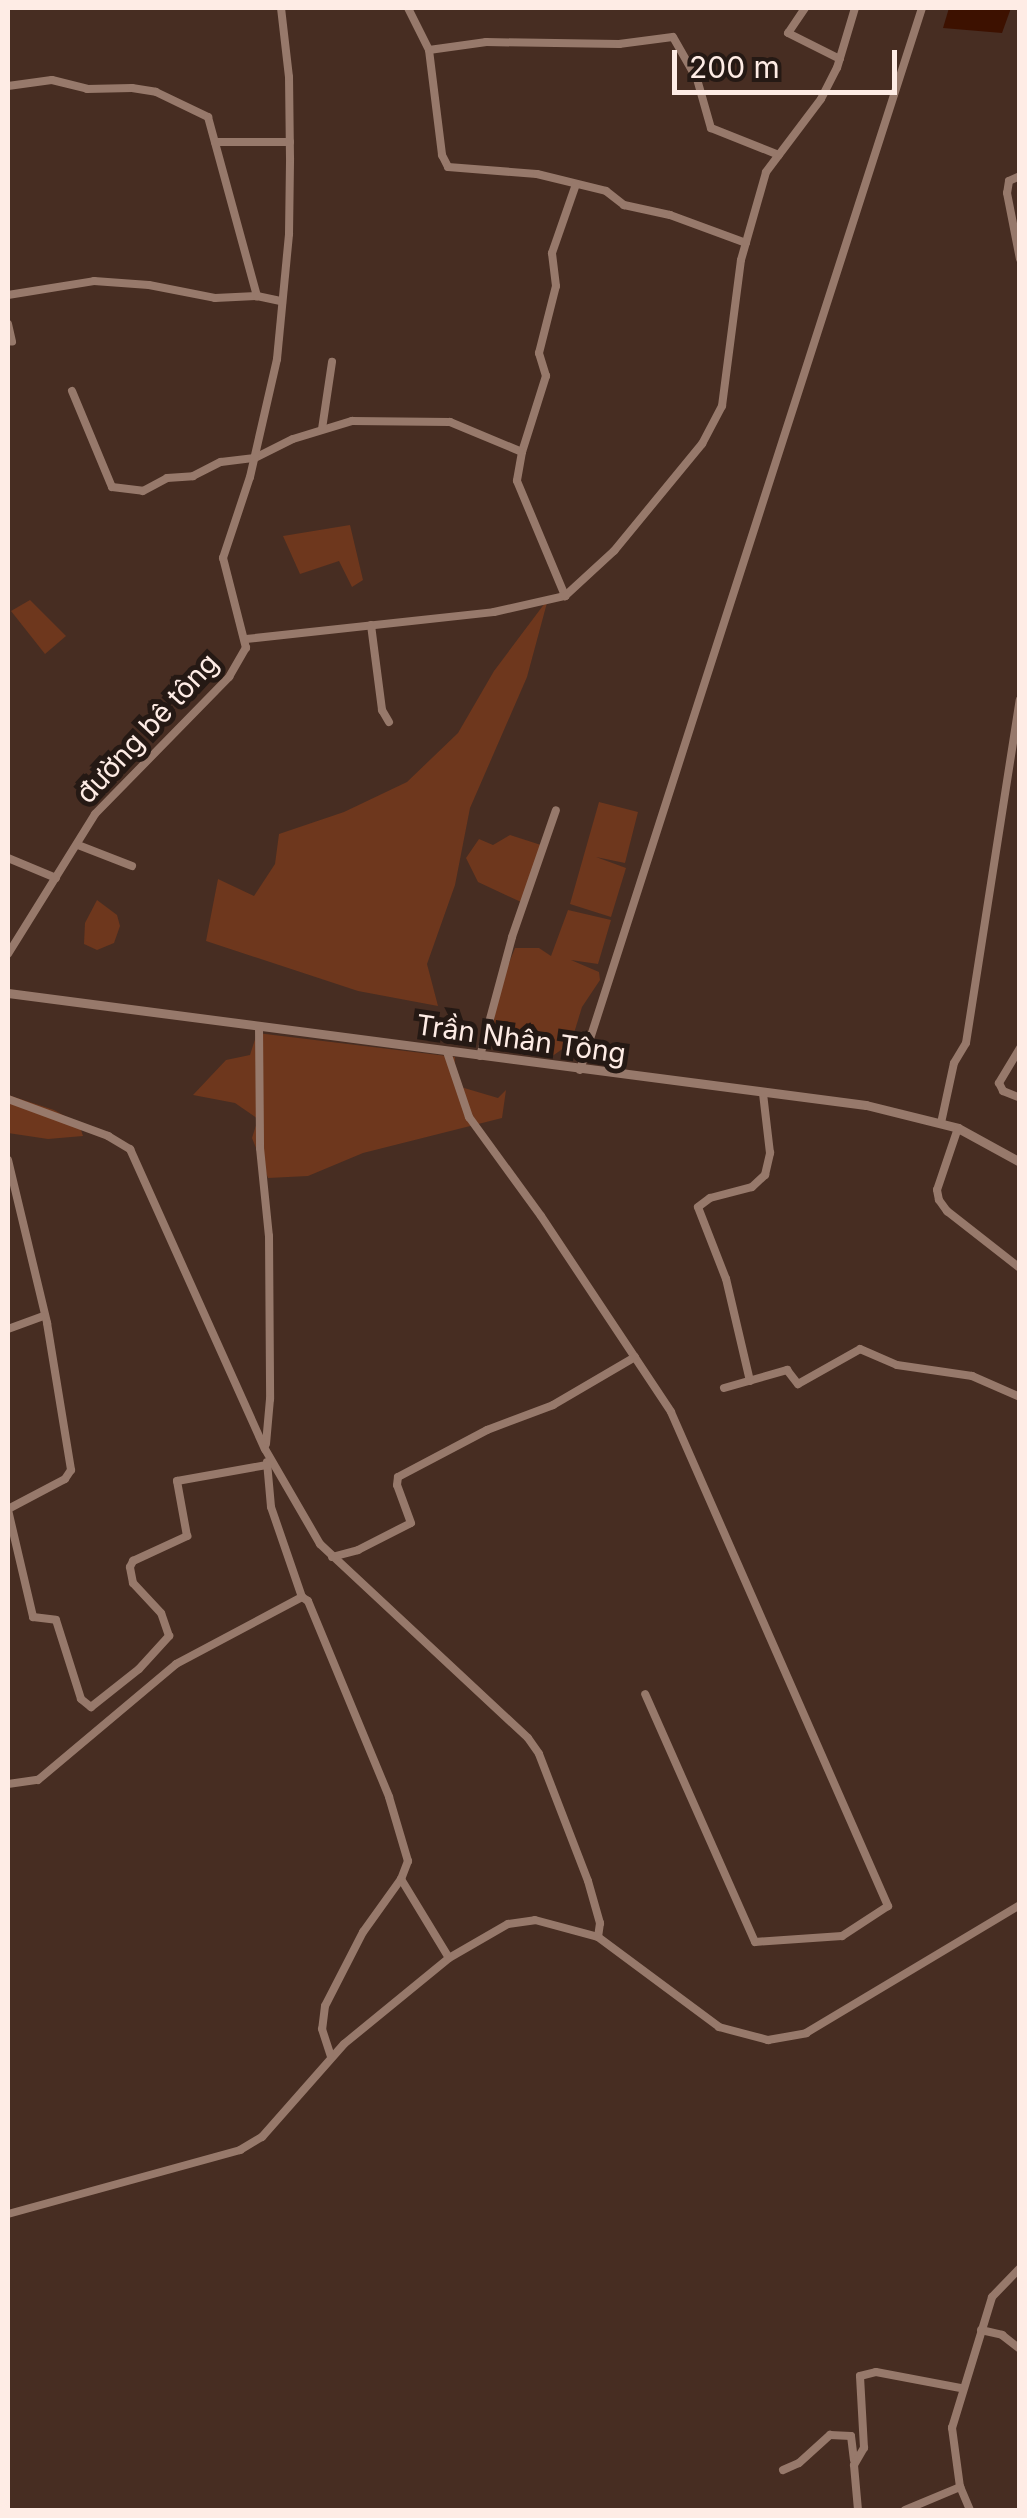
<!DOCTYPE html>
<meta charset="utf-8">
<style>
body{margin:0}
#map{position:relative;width:1027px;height:2518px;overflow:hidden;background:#472d22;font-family:Inter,sans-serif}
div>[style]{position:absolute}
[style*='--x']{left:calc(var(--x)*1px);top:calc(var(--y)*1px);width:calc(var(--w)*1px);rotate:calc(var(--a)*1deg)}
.green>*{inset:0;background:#6e371d}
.water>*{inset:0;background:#3d1100}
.minor>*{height:8px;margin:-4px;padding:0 4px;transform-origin:4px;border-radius:4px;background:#97796b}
.tertiary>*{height:9px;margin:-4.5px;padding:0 4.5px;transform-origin:4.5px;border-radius:4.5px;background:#97796b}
span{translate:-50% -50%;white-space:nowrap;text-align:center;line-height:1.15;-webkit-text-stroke:10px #251914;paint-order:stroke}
.street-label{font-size:28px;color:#feece5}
.frame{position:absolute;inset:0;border:10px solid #feece5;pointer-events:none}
.scale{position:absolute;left:672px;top:50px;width:225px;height:45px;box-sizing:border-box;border:5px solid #feece5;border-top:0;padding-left:12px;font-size:30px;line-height:35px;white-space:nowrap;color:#feece5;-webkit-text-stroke:8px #251914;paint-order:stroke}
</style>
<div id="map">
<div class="green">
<div style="clip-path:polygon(350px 525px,363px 580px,352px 587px,339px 561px,300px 574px,283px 536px)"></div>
<div style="clip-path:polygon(548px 599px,527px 677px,470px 808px,455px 885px,427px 964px,438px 1006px,358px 991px,206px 941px,218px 879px,254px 896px,275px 864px,279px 834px,344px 812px,407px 782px,458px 733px,494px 671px)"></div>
<div style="clip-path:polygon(30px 600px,66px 636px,45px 654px,11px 611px)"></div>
<div style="clip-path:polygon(599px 802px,638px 812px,625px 863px,596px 857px,626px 868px,611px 917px,570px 904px)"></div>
<div style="clip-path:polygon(510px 835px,541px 845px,521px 902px,478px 882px,466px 858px,479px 839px,493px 845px)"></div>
<div style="clip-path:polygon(97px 900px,117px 915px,120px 926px,114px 943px,97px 950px,84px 944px,85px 923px)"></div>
<div style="clip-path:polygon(568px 910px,611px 920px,598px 964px,571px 960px,599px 972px,600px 980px,582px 1007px,571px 1043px,551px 1057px,490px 1046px,499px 988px,515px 948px,539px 948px,551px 956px)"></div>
<div style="clip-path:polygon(257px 1033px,455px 1057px,454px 1085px,498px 1098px,506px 1090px,502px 1118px,363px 1153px,308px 1176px,268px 1178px,252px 1138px,258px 1119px,235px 1103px,193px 1095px,226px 1060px,250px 1055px)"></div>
<div style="clip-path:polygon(8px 1095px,54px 1110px,79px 1124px,83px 1136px,48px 1139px,8px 1133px)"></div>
</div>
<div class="water">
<div style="clip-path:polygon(949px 8px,1011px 8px,1002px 33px,943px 28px)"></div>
</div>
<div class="minor">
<div style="--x:408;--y:8;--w:47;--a:63.4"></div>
<div style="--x:429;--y:50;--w:106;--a:82.9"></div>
<div style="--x:442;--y:155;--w:13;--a:63"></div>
<div style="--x:448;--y:167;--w:89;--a:4.5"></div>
<div style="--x:537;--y:174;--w:71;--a:13.8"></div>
<div style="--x:606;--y:191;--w:23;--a:38"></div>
<div style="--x:624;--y:205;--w:47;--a:12.3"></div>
<div style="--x:670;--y:215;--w:81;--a:20.2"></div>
<div style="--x:805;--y:8;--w:30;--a:124"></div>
<div style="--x:788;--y:33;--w:58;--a:26.6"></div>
<div style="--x:429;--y:50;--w:58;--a:-8"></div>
<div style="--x:486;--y:42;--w:133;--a:0.9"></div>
<div style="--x:619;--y:44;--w:54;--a:-7.4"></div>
<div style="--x:673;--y:37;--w:48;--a:60.3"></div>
<div style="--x:697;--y:79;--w:51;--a:74.1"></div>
<div style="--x:711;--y:128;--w:73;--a:21.7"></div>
<div style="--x:8;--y:86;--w:44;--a:-7.8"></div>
<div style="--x:52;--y:80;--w:36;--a:14"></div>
<div style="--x:87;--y:89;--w:45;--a:-1.3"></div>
<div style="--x:132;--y:88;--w:24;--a:9"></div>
<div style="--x:156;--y:92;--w:58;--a:25.7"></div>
<div style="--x:208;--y:117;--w:186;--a:74.7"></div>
<div style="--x:215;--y:142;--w:75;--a:0"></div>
<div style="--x:1020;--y:176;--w:12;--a:156"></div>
<div style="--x:1009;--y:181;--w:12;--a:99"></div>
<div style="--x:1007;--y:193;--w:67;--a:78.9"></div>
<div style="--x:8;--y:295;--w:87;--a:-9.2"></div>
<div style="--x:94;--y:281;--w:55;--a:4.2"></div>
<div style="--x:149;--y:285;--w:67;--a:11.1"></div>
<div style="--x:215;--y:298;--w:42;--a:-2.7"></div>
<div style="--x:257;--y:296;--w:24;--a:12"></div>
<div style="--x:8;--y:324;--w:18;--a:77"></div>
<div style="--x:72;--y:391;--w:104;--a:67.4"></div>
<div style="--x:112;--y:487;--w:31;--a:7"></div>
<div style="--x:143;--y:491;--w:27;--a:-28"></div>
<div style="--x:167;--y:478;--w:26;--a:-4"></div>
<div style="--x:193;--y:476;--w:31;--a:-27"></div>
<div style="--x:221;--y:462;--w:34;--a:-7"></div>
<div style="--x:255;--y:458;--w:42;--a:-26.6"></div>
<div style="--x:293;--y:439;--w:62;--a:-17"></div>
<div style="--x:352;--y:421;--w:98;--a:0.6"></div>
<div style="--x:450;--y:422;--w:78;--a:22.6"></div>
<div style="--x:522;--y:452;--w:80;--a:-72.5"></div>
<div style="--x:546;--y:376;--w:24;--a:-107"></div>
<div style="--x:539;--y:353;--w:69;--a:-75.8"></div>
<div style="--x:556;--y:286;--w:33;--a:-97"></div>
<div style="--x:552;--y:253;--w:73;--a:-70.8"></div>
<div style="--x:322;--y:429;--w:68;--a:-81.5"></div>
<div style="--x:522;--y:452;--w:29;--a:100"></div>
<div style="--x:517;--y:481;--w:125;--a:67.3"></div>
<div style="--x:371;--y:625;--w:86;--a:82.6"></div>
<div style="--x:382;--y:710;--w:14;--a:60"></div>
<div style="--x:246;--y:639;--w:249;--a:-6.2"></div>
<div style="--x:494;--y:612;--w:73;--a:-12.7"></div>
<div style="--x:565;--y:596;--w:67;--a:-42.6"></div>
<div style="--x:614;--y:551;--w:139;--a:-50.6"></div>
<div style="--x:702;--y:444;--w:43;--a:-62.2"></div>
<div style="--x:722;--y:406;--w:147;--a:-82.6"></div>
<div style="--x:741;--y:260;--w:91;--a:-74.1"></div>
<div style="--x:766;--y:172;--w:91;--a:-53"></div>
<div style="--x:821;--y:99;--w:35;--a:-63"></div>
<div style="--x:837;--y:68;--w:63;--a:-73.3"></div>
<div style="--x:78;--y:845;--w:58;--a:21.3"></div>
<div style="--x:8;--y:858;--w:52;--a:22.6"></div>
<div style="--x:8;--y:954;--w:165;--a:-58.1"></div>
<div style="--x:95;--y:814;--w:192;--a:-45.6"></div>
<div style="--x:229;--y:677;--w:34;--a:-60"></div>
<div style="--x:246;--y:648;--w:93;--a:-104.3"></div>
<div style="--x:223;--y:558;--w:85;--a:-71.6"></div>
<div style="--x:250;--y:477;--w:121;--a:-77.1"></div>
<div style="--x:277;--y:359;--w:126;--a:-84.5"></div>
<div style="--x:289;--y:234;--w:76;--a:-89.2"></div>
<div style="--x:290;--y:158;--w:81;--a:-90.7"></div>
<div style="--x:289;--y:77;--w:69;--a:-96.6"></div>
<div style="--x:259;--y:1027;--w:121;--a:89.5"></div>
<div style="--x:260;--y:1148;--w:88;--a:84.2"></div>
<div style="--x:269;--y:1236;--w:163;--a:89.6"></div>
<div style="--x:270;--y:1399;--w:45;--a:95.1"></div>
<div style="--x:1020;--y:1048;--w:41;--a:121"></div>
<div style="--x:999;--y:1083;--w:9;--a:63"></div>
<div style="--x:1003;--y:1091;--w:18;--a:22"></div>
<div style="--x:447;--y:1052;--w:69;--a:71.3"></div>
<div style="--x:469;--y:1117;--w:122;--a:54"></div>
<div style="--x:541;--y:1216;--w:235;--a:56.4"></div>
<div style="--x:671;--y:1412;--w:540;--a:66.29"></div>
<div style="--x:888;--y:1906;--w:55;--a:146.9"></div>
<div style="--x:842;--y:1936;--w:87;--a:176.1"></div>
<div style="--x:755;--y:1942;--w:271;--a:-113.9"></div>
<div style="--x:480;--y:1056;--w:123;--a:-74.9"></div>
<div style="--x:512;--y:937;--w:134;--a:-70.9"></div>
<div style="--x:580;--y:1070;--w:1116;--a:-72.15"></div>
<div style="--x:8;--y:1099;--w:107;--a:20.3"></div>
<div style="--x:108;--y:1136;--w:26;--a:31"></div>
<div style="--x:130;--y:1149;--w:329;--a:65.8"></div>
<div style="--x:265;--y:1449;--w:110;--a:59.9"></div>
<div style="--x:320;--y:1544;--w:284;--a:43"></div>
<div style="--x:528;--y:1738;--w:19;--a:55"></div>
<div style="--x:539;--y:1754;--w:136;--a:68.9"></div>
<div style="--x:588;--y:1881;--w:44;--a:74.1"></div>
<div style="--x:600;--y:1923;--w:14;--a:98"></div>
<div style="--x:941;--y:1123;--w:61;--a:-77.8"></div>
<div style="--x:954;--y:1063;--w:23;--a:-59"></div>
<div style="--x:966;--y:1043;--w:347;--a:-81.1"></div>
<div style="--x:958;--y:1128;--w:65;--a:108.7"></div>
<div style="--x:937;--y:1190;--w:10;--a:79"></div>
<div style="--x:939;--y:1200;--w:14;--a:54"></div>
<div style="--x:947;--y:1211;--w:93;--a:38"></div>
<div style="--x:8;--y:1160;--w:168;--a:76.5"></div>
<div style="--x:47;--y:1323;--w:149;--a:80.7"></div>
<div style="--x:71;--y:1470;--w:11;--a:124"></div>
<div style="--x:65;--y:1479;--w:64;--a:152.2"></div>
<div style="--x:8;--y:1329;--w:37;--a:-20"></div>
<div style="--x:750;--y:1381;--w:105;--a:-103.2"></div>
<div style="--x:726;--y:1279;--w:77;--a:-111.3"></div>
<div style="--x:698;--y:1207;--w:15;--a:-37"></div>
<div style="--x:710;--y:1198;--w:43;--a:-14.7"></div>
<div style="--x:752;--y:1187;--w:18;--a:-43"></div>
<div style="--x:765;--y:1175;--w:23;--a:-77"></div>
<div style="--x:770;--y:1153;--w:60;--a:-96.7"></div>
<div style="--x:724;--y:1388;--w:66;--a:-15.9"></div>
<div style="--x:787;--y:1370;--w:18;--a:52"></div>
<div style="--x:798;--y:1384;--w:71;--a:-29.4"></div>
<div style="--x:860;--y:1349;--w:40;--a:23.4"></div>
<div style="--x:897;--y:1365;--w:76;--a:8.3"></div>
<div style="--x:972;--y:1376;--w:52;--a:23.6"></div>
<div style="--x:267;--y:1462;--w:45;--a:84.9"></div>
<div style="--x:271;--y:1507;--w:95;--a:71"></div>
<div style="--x:8;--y:1510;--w:110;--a:76.8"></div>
<div style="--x:33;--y:1617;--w:23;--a:7"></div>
<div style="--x:56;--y:1620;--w:83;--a:72.4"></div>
<div style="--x:81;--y:1699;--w:13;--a:39"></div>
<div style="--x:91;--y:1707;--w:61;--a:-38.4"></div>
<div style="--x:139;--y:1669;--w:45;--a:-47.7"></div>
<div style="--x:169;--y:1636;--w:24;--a:-109"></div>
<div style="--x:161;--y:1613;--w:41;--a:-133"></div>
<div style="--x:133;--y:1583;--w:16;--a:-101"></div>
<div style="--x:130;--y:1567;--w:7;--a:-63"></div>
<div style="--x:133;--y:1561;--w:60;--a:-24.8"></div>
<div style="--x:187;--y:1536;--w:56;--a:-100.3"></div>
<div style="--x:177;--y:1481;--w:91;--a:-10.1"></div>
<div style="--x:332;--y:1557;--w:27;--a:-15"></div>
<div style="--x:358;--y:1550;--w:59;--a:-27"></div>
<div style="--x:411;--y:1523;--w:40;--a:-110.2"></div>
<div style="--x:397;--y:1485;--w:8;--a:-83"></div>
<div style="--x:398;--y:1477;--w:101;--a:-27.8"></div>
<div style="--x:487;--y:1430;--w:71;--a:-20.7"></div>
<div style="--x:553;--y:1405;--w:95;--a:-30.3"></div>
<div style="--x:8;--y:1784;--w:30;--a:-8"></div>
<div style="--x:38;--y:1780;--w:180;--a:-40"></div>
<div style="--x:176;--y:1664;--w:143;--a:-28"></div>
<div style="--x:302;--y:1597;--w:7;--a:34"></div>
<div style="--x:308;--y:1601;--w:212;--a:67.5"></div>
<div style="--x:389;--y:1797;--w:67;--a:73.5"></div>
<div style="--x:408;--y:1861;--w:19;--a:111"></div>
<div style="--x:401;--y:1879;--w:65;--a:125.6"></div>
<div style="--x:363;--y:1932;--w:83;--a:117.2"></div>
<div style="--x:325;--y:2006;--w:23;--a:97"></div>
<div style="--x:322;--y:2029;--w:29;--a:72"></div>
<div style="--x:401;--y:1879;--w:92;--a:58.7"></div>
<div style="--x:8;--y:2214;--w:241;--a:-15.4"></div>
<div style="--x:240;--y:2150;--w:26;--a:-31"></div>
<div style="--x:262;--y:2137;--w:124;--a:-48.6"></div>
<div style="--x:344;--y:2044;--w:136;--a:-39.3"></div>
<div style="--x:449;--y:1958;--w:68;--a:-30"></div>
<div style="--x:508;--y:1924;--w:27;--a:-8"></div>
<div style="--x:535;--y:1920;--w:65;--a:15.1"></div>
<div style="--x:598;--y:1937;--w:151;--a:36.6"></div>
<div style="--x:719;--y:2027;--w:51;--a:14.9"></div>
<div style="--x:768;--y:2040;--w:39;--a:-10"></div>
<div style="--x:806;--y:2033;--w:249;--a:-30.9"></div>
<div style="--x:981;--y:2330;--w:22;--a:13"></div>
<div style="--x:1002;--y:2335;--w:23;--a:38"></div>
<div style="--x:783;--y:2470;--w:17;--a:-24"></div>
<div style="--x:799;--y:2463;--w:42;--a:-42.1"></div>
<div style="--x:830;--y:2435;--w:21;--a:3"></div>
<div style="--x:851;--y:2436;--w:24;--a:83"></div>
<div style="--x:858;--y:2510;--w:45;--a:-95.1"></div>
<div style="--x:854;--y:2465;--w:20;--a:-60"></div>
<div style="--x:864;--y:2448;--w:72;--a:-93.2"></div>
<div style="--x:860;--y:2376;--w:16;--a:-14"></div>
<div style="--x:876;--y:2372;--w:86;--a:10.7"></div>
<div style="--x:905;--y:2510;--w:60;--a:-22.7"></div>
<div style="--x:970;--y:2510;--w:25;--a:-113"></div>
<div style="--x:960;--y:2487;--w:60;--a:-97.7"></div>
<div style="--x:952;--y:2428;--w:137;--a:-73"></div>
<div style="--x:992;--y:2297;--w:40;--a:-46"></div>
</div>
<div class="tertiary">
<div style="--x:8;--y:993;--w:865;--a:7.44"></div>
<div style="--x:866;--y:1105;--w:95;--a:14"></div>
<div style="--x:958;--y:1128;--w:71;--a:28.7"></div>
</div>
<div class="street-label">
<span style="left:147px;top:728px;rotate:-47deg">đường bê tông</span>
<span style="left:521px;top:1039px;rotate:8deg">Trần Nhân Tông</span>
</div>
<div class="frame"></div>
<div class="scale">200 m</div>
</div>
